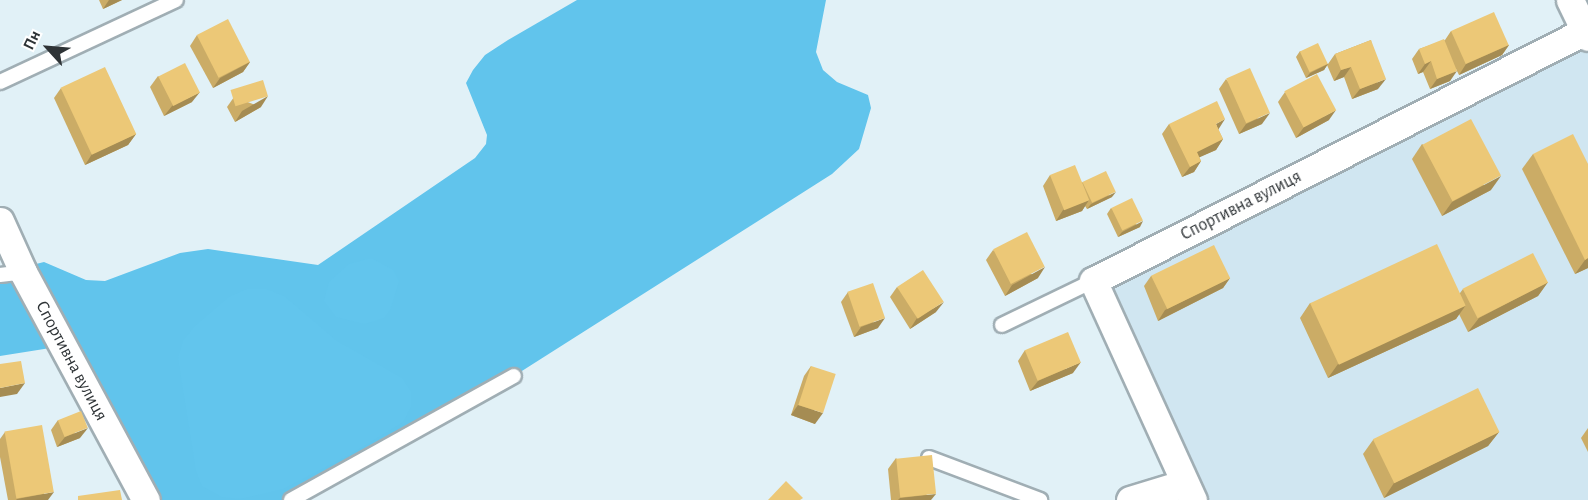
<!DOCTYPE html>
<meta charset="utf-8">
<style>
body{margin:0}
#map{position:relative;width:1588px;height:500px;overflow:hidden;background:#e1f1f7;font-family:"Alegreya Sans",sans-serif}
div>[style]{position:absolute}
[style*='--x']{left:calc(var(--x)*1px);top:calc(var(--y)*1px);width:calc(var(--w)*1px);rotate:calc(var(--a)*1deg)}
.built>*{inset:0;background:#d0e6f1}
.forest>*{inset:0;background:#61c4ec}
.water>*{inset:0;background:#62c5ed}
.roads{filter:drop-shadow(2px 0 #a0aeb4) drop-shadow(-2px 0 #a0aeb4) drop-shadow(0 2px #a0aeb4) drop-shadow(0 -2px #a0aeb4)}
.service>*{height:14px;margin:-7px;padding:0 7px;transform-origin:7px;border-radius:7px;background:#fff}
.minor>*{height:27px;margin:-13.5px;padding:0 13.5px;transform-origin:13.5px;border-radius:13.5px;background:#fff}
.wall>*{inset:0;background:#cbac66}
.shaded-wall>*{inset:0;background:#a58c53}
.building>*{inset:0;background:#ecc877;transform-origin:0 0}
span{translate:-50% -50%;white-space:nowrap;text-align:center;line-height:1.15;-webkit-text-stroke:4.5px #fff;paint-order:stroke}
.street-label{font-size:18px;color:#2e3336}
.north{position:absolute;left:18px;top:18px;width:60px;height:60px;-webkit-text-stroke:4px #fff;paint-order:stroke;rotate:296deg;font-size:16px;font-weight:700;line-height:24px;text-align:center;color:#2e3336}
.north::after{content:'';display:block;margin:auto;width:21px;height:27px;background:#2e3336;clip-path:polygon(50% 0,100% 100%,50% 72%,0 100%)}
</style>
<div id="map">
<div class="built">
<div style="clip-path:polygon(1588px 37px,1588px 500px,1189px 500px,1093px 281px)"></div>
</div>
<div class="forest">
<div style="clip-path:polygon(577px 0,826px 0,816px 52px,823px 70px,837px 82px,868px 95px,871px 108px,859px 149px,832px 174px,514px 376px,291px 500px,146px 500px,63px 346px,0 356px,0 275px,32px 265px,44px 262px,86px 280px,105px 281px,180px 253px,208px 249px,318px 265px,475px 158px,486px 144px,487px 135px,466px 83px,473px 70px,485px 55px,508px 40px)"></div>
</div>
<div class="water">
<div style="clip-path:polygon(371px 258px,393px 270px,399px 282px,390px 310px,384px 318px,365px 324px,336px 317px,324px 301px,329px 282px,349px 264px)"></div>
<div style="clip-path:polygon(247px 289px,266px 289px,284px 296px,337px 341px,402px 378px,411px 392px,411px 407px,403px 422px,349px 455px,283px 489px,240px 499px,222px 497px,202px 486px,196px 471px,178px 358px,183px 341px,194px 327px,229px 297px)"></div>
</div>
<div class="roads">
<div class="service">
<div style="--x:0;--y:82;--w:194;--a:-25"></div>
<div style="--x:0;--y:275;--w:23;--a:-7"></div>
<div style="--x:1002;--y:325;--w:101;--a:-25.8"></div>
<div style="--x:929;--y:458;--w:119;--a:20.7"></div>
<div style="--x:291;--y:500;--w:255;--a:-29.1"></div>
</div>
<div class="minor">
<div style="--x:1570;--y:0;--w:41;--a:64.1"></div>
<div style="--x:0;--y:221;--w:56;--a:65.7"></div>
<div style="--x:23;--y:272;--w:259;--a:61.7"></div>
<div style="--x:1130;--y:500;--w:54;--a:-17.1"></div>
<div style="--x:1193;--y:500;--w:241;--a:-114.5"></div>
<div style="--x:1093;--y:281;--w:552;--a:-26.94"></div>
</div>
</div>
<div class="wall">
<div style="clip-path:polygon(99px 0,122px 0,103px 9px)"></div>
<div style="clip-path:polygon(1451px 31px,1509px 45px,1502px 55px,1459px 75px,1456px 69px,1450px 81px,1430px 89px,1423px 72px,1418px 74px,1412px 59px,1419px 49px,1445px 40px)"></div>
<div style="clip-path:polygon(197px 35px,250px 62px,243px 72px,213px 88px,190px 46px)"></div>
<div style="clip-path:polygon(1371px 40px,1378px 89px,1352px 99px,1344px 77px,1334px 81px,1327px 65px,1324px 70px,1306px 78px,1296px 57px,1300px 51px,1328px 64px,1335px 54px)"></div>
<div style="clip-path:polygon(158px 76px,192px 102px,164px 116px,150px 87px)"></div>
<div style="clip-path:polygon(1226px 79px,1262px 124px,1239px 134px,1219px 89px)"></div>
<div style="clip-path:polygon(61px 88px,136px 134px,128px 145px,85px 165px,54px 98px)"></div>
<div style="clip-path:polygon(1285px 92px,1329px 120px,1296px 138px,1278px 102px)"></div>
<div style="clip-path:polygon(234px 97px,261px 107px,235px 122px,227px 107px)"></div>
<div style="clip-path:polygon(1169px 124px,1218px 129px,1223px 139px,1216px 150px,1199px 157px,1201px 161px,1194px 172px,1182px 177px,1162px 134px)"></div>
<div style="clip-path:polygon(1422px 144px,1491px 190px,1442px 216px,1412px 159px)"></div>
<div style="clip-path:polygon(1533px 154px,1588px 164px,1588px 268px,1575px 274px,1522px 169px)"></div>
<div style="clip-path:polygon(1050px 175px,1082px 182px,1112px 197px,1087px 209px,1085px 206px,1082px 211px,1056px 221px,1043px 186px)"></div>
<div style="clip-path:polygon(1111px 208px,1140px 227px,1118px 237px,1107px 214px)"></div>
<div style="clip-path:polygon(993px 250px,1038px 278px,1005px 296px,986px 260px)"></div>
<div style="clip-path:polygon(1151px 276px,1230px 278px,1223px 288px,1158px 321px,1144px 286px)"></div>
<div style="clip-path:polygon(1548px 282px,1538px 296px,1468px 332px,1459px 314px,1456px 319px,1328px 378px,1300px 318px,1310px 303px,1460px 293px,1463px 289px)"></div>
<div style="clip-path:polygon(897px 287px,936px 312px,910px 329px,890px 297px)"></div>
<div style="clip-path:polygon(848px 292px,878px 328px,854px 337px,841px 302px)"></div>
<div style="clip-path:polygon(1025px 350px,1073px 373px,1030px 391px,1018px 361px)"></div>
<div style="clip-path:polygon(811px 366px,815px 424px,791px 415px,804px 376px)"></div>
<div style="clip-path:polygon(58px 420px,80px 438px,57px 447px,51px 430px)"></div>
<div style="clip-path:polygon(1588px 428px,1588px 452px,1581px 438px)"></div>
<div style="clip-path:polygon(5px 432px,48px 500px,8px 500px,0 457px,0 439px)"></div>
<div style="clip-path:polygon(1499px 432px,1488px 446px,1384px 498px,1363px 454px,1373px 440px)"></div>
<div style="clip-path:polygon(896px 458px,931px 500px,891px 500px,888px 469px)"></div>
</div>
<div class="shaded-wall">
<div style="clip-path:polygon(109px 0,122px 0,103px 9px)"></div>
<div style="clip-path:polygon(1509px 45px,1502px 55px,1459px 75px,1466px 64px)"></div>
<div style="clip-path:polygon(1431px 61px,1423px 72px,1418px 74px,1425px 64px)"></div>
<div style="clip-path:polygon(250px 62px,243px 72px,213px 88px,220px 78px)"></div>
<div style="clip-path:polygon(1328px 64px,1324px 70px,1306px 78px,1310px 73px)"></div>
<div style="clip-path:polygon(1351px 67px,1344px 77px,1334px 81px,1341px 70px)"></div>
<div style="clip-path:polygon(1457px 71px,1450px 81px,1430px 89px,1437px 79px)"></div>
<div style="clip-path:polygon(1386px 79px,1378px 89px,1352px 99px,1360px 89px)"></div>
<div style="clip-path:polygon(200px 92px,192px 102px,164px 116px,172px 106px)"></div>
<div style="clip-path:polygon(268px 96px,261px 107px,235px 122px,242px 111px)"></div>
<div style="clip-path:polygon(1336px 110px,1329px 120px,1296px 138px,1304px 127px)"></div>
<div style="clip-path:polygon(1270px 113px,1262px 124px,1239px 134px,1246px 124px)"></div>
<div style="clip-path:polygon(1225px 119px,1218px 130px,1216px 124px)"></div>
<div style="clip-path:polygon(136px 134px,128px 145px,85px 165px,92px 154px)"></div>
<div style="clip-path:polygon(1223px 139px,1216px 150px,1189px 162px,1197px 152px)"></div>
<div style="clip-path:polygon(1201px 161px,1194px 172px,1182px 177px,1190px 167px)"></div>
<div style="clip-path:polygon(1501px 176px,1491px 190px,1442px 216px,1452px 202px)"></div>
<div style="clip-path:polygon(1116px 192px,1112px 197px,1087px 209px,1091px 204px)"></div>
<div style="clip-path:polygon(1089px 200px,1082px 211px,1056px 221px,1063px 210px)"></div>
<div style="clip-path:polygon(1143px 221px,1140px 227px,1118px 237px,1122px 232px)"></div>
<div style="clip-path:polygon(1588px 258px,1588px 268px,1575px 274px,1585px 260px)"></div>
<div style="clip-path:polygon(1045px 267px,1038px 278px,1005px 296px,1012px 285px)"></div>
<div style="clip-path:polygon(1230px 278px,1223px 288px,1158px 321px,1165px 310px)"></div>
<div style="clip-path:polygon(1548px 282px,1538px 296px,1468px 332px,1479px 318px)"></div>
<div style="clip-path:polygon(944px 302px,936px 312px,910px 329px,917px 318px)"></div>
<div style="clip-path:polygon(1466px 305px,1456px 319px,1328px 378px,1338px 364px)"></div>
<div style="clip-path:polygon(885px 318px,878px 328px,854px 337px,861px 327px)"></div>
<div style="clip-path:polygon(1081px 362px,1073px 373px,1030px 391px,1038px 381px)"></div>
<div style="clip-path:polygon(25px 383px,17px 394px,0 397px,0 388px)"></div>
<div style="clip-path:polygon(798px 405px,823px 413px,815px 424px,791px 415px)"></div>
<div style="clip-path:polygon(88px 428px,80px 438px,57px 447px,65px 437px)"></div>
<div style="clip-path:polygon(1499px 432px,1488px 446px,1384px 498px,1394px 483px)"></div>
<div style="clip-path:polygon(54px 492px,48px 500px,16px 500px,17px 499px)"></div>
<div style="clip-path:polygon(936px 494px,931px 500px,898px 500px,900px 498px)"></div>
</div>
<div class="building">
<div style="left:1494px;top:12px;width:36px;height:47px;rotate:66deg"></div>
<div style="left:228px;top:19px;width:48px;height:35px;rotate:63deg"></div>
<div style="clip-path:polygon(1444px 39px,1457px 71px,1437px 79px,1431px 61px,1425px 64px,1419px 49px)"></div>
<div style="clip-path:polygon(1371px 40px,1386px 79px,1360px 89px,1351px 67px,1341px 70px,1335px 54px)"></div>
<div style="left:1318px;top:43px;width:23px;height:20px;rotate:65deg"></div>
<div style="left:185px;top:63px;width:33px;height:30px;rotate:63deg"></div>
<div style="left:105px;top:67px;width:74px;height:49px;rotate:65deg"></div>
<div style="left:1250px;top:68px;width:49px;height:26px;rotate:66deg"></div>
<div style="left:1317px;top:74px;width:41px;height:37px;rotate:62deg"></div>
<div style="left:263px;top:80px;width:17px;height:34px;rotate:73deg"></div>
<div style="clip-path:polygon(1217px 101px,1225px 119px,1216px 124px,1223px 139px,1197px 152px,1201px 161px,1190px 167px,1169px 124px)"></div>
<div style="left:1471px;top:119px;width:64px;height:55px;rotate:62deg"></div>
<div style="clip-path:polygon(1573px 134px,1588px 164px,1588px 258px,1585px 260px,1533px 154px)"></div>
<div style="left:1075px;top:165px;width:38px;height:27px;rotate:68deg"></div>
<div style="left:1106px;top:171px;width:23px;height:26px;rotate:65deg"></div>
<div style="left:1132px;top:198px;width:25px;height:23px;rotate:64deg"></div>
<div style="left:1027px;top:232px;width:39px;height:38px;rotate:63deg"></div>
<div style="left:1437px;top:244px;width:68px;height:140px;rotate:65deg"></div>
<div style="left:1214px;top:245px;width:37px;height:70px;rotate:64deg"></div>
<div style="left:1533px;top:253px;width:33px;height:79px;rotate:63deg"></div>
<div style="left:923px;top:270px;width:38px;height:31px;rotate:57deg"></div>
<div style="left:873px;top:283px;width:37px;height:27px;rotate:71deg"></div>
<div style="left:1068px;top:332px;width:33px;height:47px;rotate:67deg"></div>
<div style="clip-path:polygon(21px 361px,25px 383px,0 388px,0 364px)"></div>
<div style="left:811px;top:366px;width:26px;height:41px;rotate:18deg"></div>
<div style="left:1478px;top:388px;width:49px;height:117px;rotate:64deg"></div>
<div style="left:81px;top:411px;width:18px;height:25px;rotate:68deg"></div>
<div style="left:42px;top:425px;width:68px;height:38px;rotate:80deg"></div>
<div style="left:932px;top:455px;width:39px;height:36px;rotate:84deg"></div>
<div style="clip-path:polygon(786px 481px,803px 498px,800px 500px,768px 500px)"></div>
<div style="clip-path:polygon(120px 490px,122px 500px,78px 500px,78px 496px)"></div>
</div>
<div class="street-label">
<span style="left:1241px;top:206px;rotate:-27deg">Спортивна вулиця</span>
<span style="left:71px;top:361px;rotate:62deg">Спортивна вулиця</span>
</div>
<div class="north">Пн</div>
</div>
